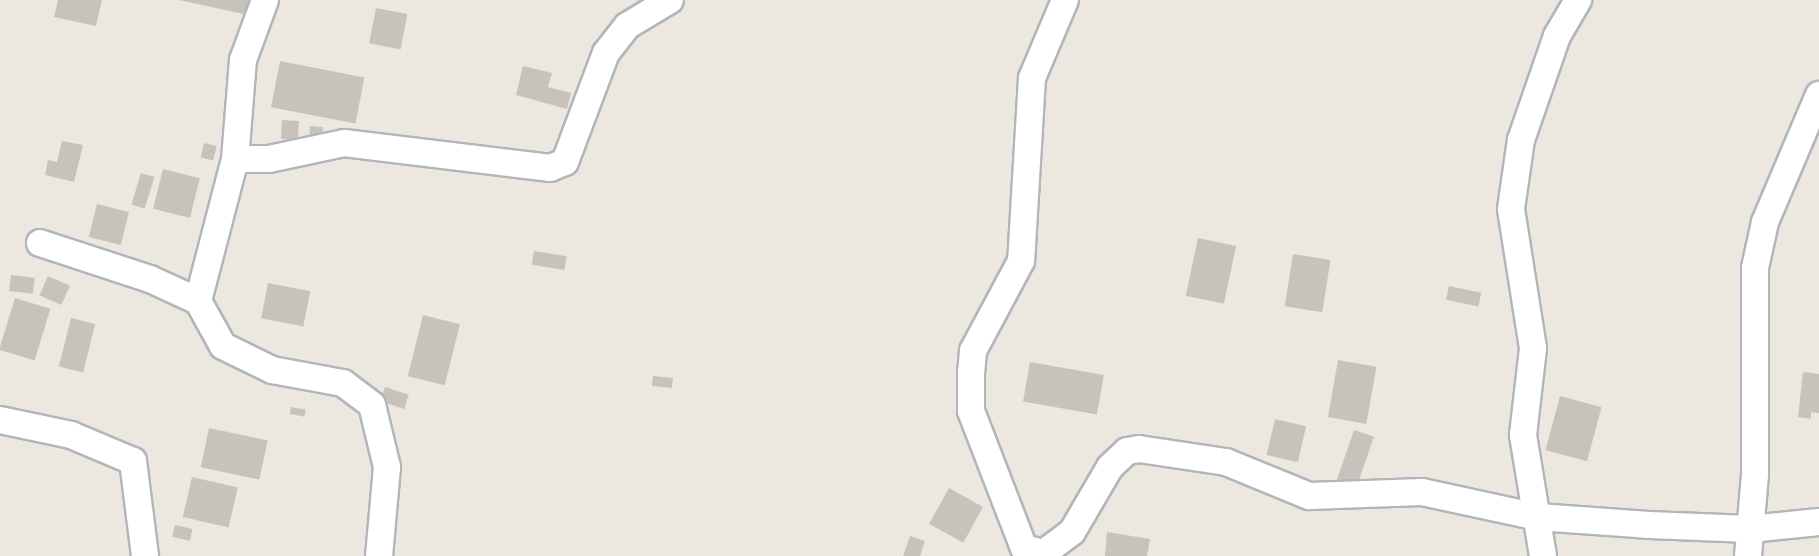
<!DOCTYPE html>
<style>
body{margin:0}
#map{position:relative;width:1819px;height:556px;overflow:hidden;background:#ece8df;font-family:Figtree,sans-serif}
div>[style]{position:absolute}
[style*='--x']{left:calc(var(--x)*1px);top:calc(var(--y)*1px);width:calc(var(--w)*1px);rotate:calc(var(--a)*1deg)}
.building>*{inset:0;background:#c7c3bc;transform-origin:0 0}
.roads{filter:drop-shadow(2px 0 #b2b6bb) drop-shadow(-2px 0 #b2b6bb) drop-shadow(0 2px #b2b6bb) drop-shadow(0 -2px #b2b6bb)}
.street>*{height:26px;margin:-13px;padding:0 13px;transform-origin:13px;border-radius:13px;background:#fff}
span{translate:-50% -50%;white-space:nowrap;text-align:center;line-height:1.15;-webkit-text-stroke:5px #fff;paint-order:stroke}
</style>
<div id="map">
<div class="building">
<div style="clip-path:polygon(58px 0,102px 0,96px 26px,54px 17px)"></div>
<div style="clip-path:polygon(179px 0,251px 0,248px 15px)"></div>
<div style="left:376px;top:8px;width:32px;height:36px;rotate:11deg"></div>
<div style="left:280px;top:61px;width:86px;height:47px;rotate:11deg"></div>
<div style="clip-path:polygon(523px 66px,552px 73px,548px 87px,571px 93px,567px 109px,516px 95px)"></div>
<div style="left:282px;top:120px;width:17px;height:19px;rotate:3deg"></div>
<div style="left:310px;top:126px;width:13px;height:15px;rotate:4deg"></div>
<div style="clip-path:polygon(62px 141px,83px 145px,74px 182px,45px 175px,48px 160px,57px 162px)"></div>
<div style="left:204px;top:143px;width:13px;height:15px;rotate:13deg"></div>
<div style="left:163px;top:169px;width:38px;height:41px;rotate:14deg"></div>
<div style="left:141px;top:173px;width:14px;height:33px;rotate:17deg"></div>
<div style="left:97px;top:204px;width:33px;height:34px;rotate:14deg"></div>
<div style="left:1198px;top:238px;width:39px;height:59px;rotate:12deg"></div>
<div style="left:534px;top:251px;width:33px;height:14px;rotate:9deg"></div>
<div style="left:1293px;top:254px;width:38px;height:53px;rotate:9deg"></div>
<div style="left:11px;top:275px;width:24px;height:16px;rotate:7deg"></div>
<div style="left:48px;top:276px;width:24px;height:21px;rotate:24deg"></div>
<div style="left:268px;top:283px;width:43px;height:36px;rotate:11deg"></div>
<div style="left:1449px;top:286px;width:33px;height:14px;rotate:12deg"></div>
<div style="left:15px;top:298px;width:37px;height:54px;rotate:17deg"></div>
<div style="left:423px;top:315px;width:38px;height:63px;rotate:14deg"></div>
<div style="left:71px;top:318px;width:25px;height:50px;rotate:14deg"></div>
<div style="left:1338px;top:360px;width:39px;height:58px;rotate:10deg"></div>
<div style="left:1030px;top:362px;width:75px;height:40px;rotate:10deg"></div>
<div style="clip-path:polygon(1803px 372px,1819px 374px,1819px 413px,1811px 412px,1811px 419px,1798px 417px)"></div>
<div style="left:653px;top:376px;width:20px;height:10px;rotate:6deg"></div>
<div style="left:385px;top:387px;width:25px;height:15px;rotate:18deg"></div>
<div style="left:1560px;top:396px;width:43px;height:56px;rotate:15deg"></div>
<div style="left:291px;top:407px;width:15px;height:7px;rotate:11deg"></div>
<div style="left:1275px;top:419px;width:32px;height:37px;rotate:13deg"></div>
<div style="left:209px;top:428px;width:60px;height:40px;rotate:12deg"></div>
<div style="left:1354px;top:430px;width:21px;height:57px;rotate:19deg"></div>
<div style="left:192px;top:477px;width:47px;height:41px;rotate:13deg"></div>
<div style="left:949px;top:488px;width:39px;height:41px;rotate:29deg"></div>
<div style="left:175px;top:525px;width:18px;height:12px;rotate:13deg"></div>
<div style="clip-path:polygon(1107px 532px,1150px 539px,1147px 556px,1105px 556px)"></div>
<div style="clip-path:polygon(910px 536px,925px 541px,920px 556px,903px 556px)"></div>
</div>
<div class="roads">
<div class="street">
<div style="--x:265;--y:0;--w:64;--a:110.1"></div>
<div style="--x:243;--y:60;--w:99;--a:94.6"></div>
<div style="--x:235;--y:159;--w:147;--a:104.6"></div>
<div style="--x:198;--y:301;--w:51;--a:60.9"></div>
<div style="--x:223;--y:346;--w:55;--a:26.1"></div>
<div style="--x:272;--y:370;--w:72;--a:10.4"></div>
<div style="--x:343;--y:383;--w:36;--a:37"></div>
<div style="--x:372;--y:405;--w:64;--a:76.4"></div>
<div style="--x:387;--y:467;--w:89;--a:95.1"></div>
<div style="--x:1065;--y:0;--w:85;--a:112.9"></div>
<div style="--x:1032;--y:78;--w:183;--a:93.4"></div>
<div style="--x:1021;--y:261;--w:102;--a:118.1"></div>
<div style="--x:973;--y:351;--w:22;--a:95"></div>
<div style="--x:971;--y:373;--w:38;--a:90"></div>
<div style="--x:971;--y:411;--w:147;--a:68.9"></div>
<div style="--x:1024;--y:548;--w:21;--a:14"></div>
<div style="--x:1044;--y:553;--w:35;--a:-37"></div>
<div style="--x:1072;--y:532;--w:75;--a:-59.7"></div>
<div style="--x:1110;--y:467;--w:23;--a:-43"></div>
<div style="--x:1127;--y:451;--w:12;--a:-9"></div>
<div style="--x:1139;--y:449;--w:88;--a:8.5"></div>
<div style="--x:1226;--y:462;--w:90;--a:22.3"></div>
<div style="--x:1309;--y:496;--w:113;--a:-2"></div>
<div style="--x:1422;--y:492;--w:119;--a:12.2"></div>
<div style="--x:1538;--y:517;--w:111;--a:4.1"></div>
<div style="--x:1649;--y:525;--w:101;--a:2.3"></div>
<div style="--x:1750;--y:529;--w:69;--a:-5.8"></div>
<div style="--x:235;--y:159;--w:34;--a:0"></div>
<div style="--x:269;--y:159;--w:77;--a:-12"></div>
<div style="--x:344;--y:143;--w:208;--a:6.9"></div>
<div style="--x:550;--y:168;--w:16;--a:-22"></div>
<div style="--x:565;--y:162;--w:116;--a:-69.4"></div>
<div style="--x:606;--y:53;--w:34;--a:-52"></div>
<div style="--x:627;--y:26;--w:50;--a:-31.2"></div>
<div style="--x:40;--y:243;--w:116;--a:18.1"></div>
<div style="--x:150;--y:279;--w:53;--a:24.6"></div>
<div style="--x:0;--y:420;--w:73;--a:11.9"></div>
<div style="--x:71;--y:435;--w:67;--a:22.8"></div>
<div style="--x:133;--y:461;--w:96;--a:82.8"></div>
<div style="--x:1543;--y:556;--w:123;--a:-99.4"></div>
<div style="--x:1523;--y:435;--w:88;--a:-83.4"></div>
<div style="--x:1533;--y:348;--w:141;--a:-99"></div>
<div style="--x:1511;--y:209;--w:70;--a:-81.8"></div>
<div style="--x:1521;--y:140;--w:110;--a:-70.9"></div>
<div style="--x:1557;--y:36;--w:42;--a:-59.7"></div>
<div style="--x:1748;--y:556;--w:81;--a:-85.1"></div>
<div style="--x:1755;--y:475;--w:207;--a:-90"></div>
<div style="--x:1755;--y:268;--w:47;--a:-77.7"></div>
<div style="--x:1765;--y:222;--w:138;--a:-67"></div>
</div>
</div>
</div>
